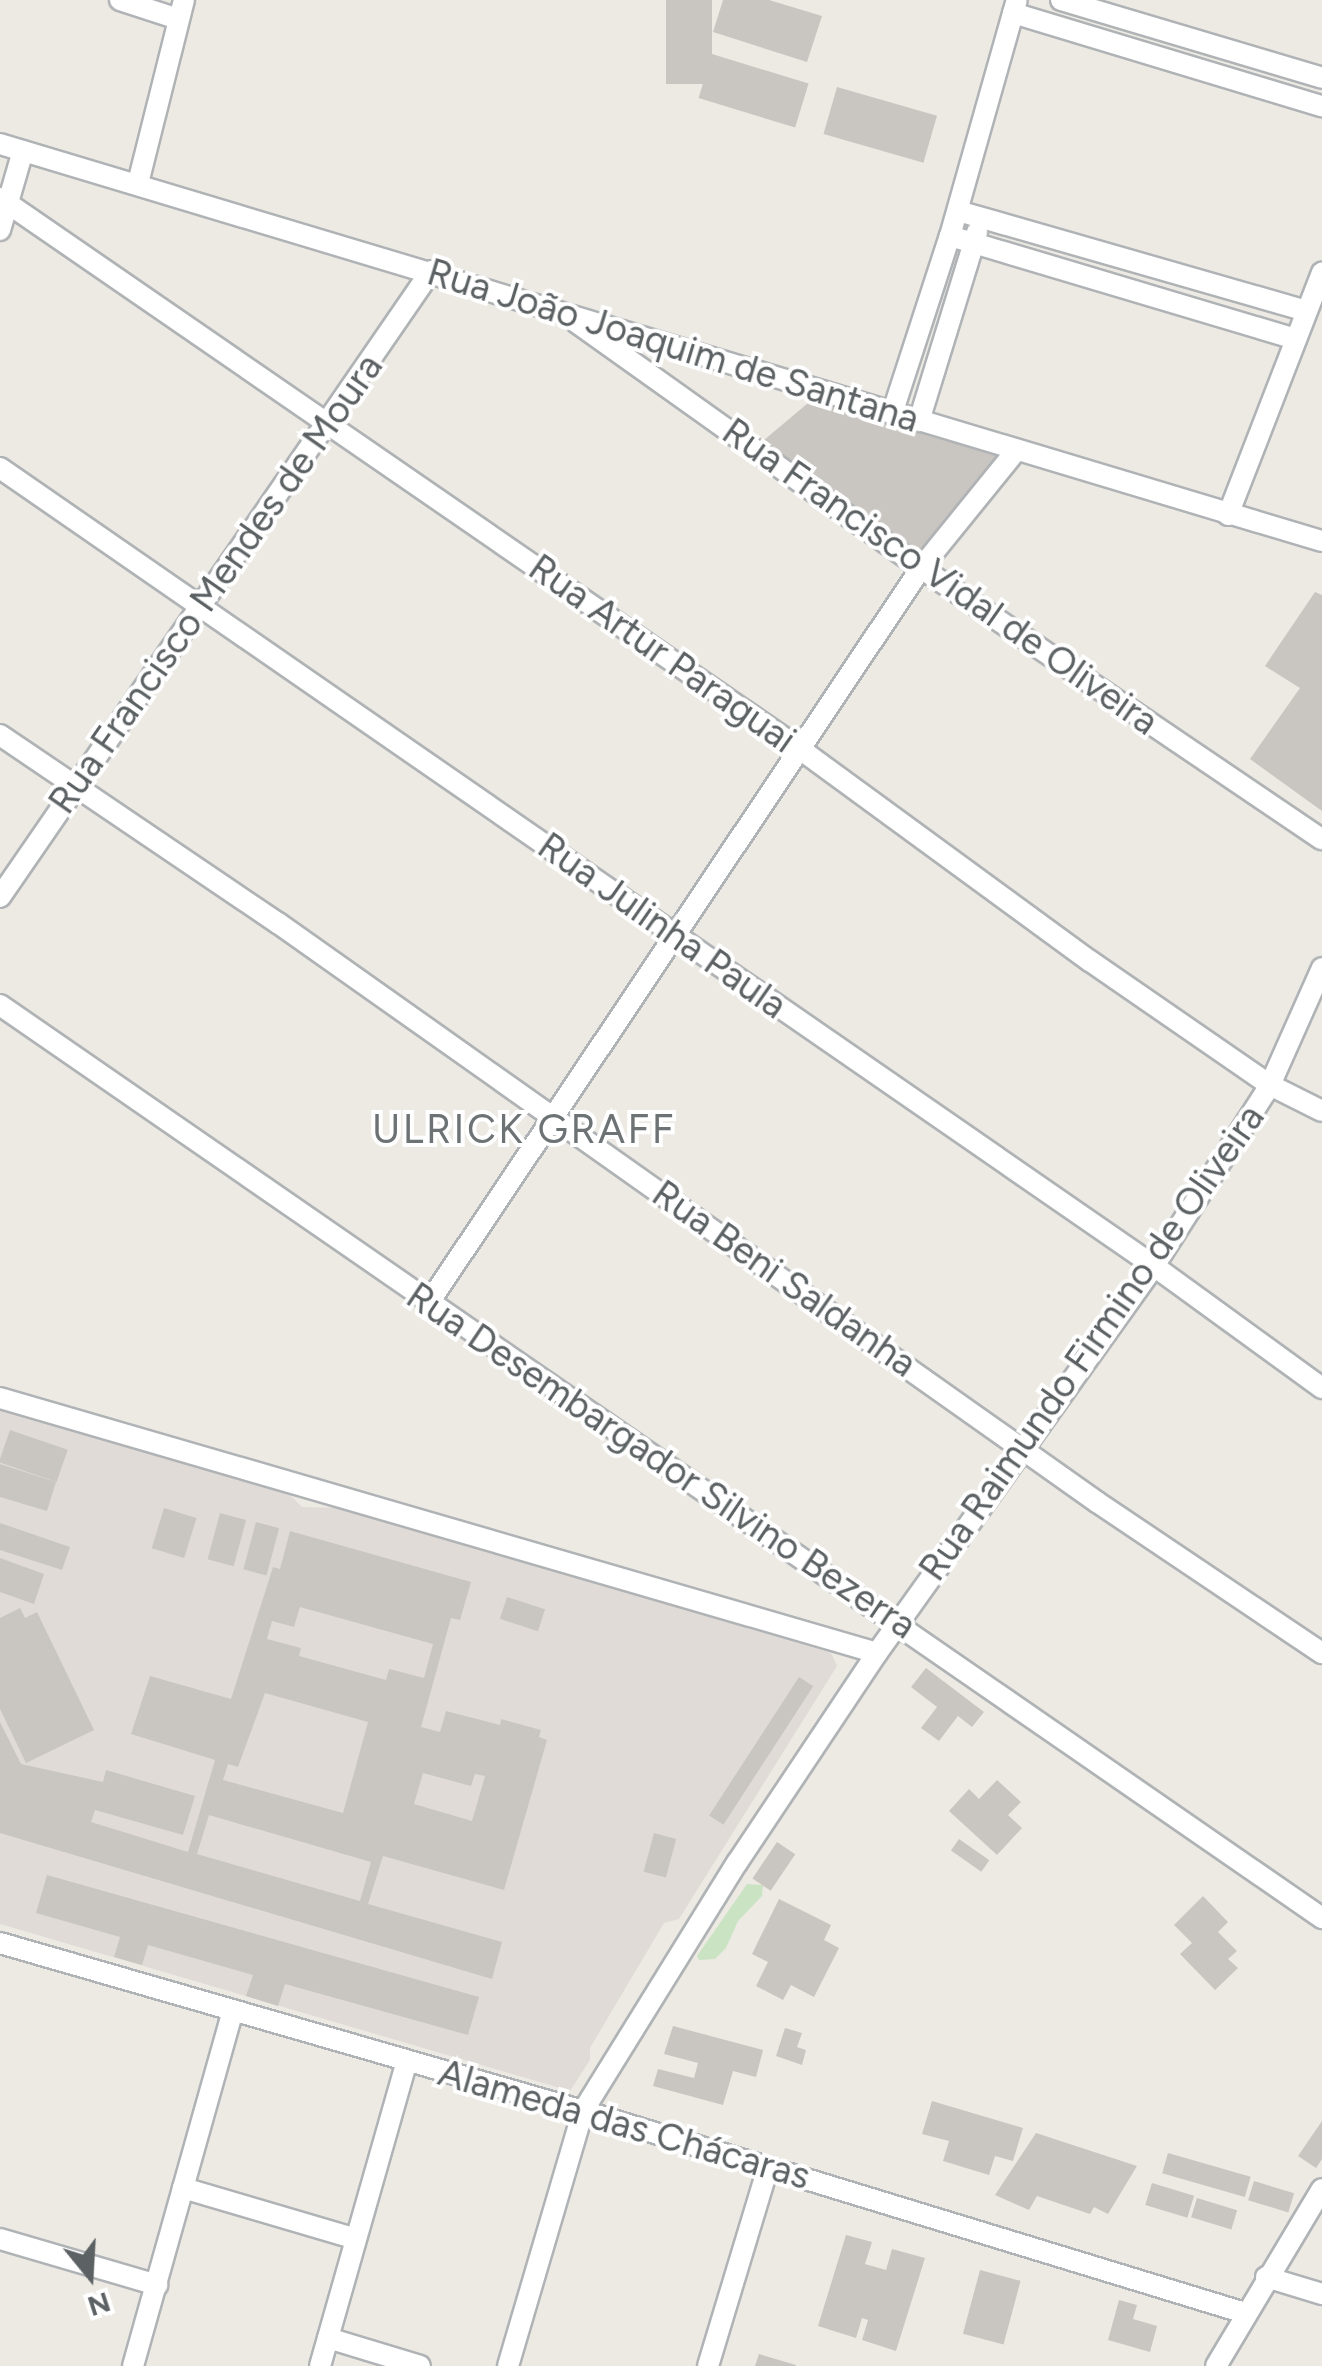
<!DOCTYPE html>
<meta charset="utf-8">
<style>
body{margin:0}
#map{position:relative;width:1322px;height:2366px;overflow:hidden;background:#edeae4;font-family:Figtree,sans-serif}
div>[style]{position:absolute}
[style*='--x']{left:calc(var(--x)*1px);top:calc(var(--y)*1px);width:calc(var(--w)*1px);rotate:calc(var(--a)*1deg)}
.education>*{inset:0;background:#e0dbd6}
.green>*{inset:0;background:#c9e3c3}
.building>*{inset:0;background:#c9c5c1;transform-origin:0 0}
.roads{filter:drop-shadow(2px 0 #b0b3b5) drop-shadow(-2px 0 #b0b3b5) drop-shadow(0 2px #b0b3b5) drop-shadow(0 -2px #b0b3b5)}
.street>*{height:20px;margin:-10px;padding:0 10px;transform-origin:10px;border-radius:10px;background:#fff}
span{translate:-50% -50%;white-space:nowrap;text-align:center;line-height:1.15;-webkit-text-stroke:8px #fff;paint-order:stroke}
.street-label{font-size:38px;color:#5c6163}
.neighbourhood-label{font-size:40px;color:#6d7375;letter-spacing:2.5px}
.north{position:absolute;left:40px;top:2226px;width:100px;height:100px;-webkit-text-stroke:8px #fff;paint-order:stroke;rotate:162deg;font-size:28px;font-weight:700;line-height:40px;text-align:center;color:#5c6163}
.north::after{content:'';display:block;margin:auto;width:35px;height:45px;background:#5c6163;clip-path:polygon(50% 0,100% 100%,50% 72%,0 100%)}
</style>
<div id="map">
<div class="education">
<div style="clip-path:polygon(0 1409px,285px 1490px,302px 1507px,346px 1508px,831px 1653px,837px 1666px,679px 1919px,664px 1923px,590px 2048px,590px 2060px,570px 2091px,0 1924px)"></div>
</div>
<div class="green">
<div style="clip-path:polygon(747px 1884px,763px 1885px,762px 1896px,738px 1921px,726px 1948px,715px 1959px,699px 1960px,697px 1956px)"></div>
</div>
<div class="building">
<div style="left:666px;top:0;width:46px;height:84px"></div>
<div style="clip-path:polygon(723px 0,769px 0,822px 16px,807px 62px,713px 32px)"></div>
<div style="left:712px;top:54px;width:101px;height:46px;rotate:17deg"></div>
<div style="left:837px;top:87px;width:104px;height:49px;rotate:16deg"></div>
<div style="clip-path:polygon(814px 398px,1008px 454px,921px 564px,758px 445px)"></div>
<div style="clip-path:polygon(1315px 592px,1322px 595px,1322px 811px,1250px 759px,1300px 688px,1265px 666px)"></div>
<div style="left:10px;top:1430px;width:61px;height:34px;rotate:19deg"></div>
<div style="clip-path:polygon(0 1464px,56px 1482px,47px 1511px,0 1497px)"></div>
<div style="left:164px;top:1508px;width:34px;height:42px;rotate:17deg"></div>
<div style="left:220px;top:1513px;width:27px;height:48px;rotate:15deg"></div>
<div style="left:256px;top:1522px;width:24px;height:49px;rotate:15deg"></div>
<div style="clip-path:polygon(0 1523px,70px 1547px,62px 1570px,0 1550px)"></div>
<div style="clip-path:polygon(evenodd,290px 1531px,471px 1582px,460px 1620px,451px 1618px,421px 1727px,440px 1732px,446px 1711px,500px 1725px,501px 1719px,541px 1730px,539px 1737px,547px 1740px,504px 1890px,383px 1856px,368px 1904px,502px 1942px,492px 1979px,0 1833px,0 1722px,21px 1764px,103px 1782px,106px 1770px,195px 1796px,183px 1835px,95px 1810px,91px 1822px,188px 1852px,215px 1760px,131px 1734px,150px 1676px,231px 1699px,273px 1567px,280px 1569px,290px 1531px,300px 1607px,433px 1644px,424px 1678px,389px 1669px,386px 1680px,299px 1656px,301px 1648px,267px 1639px,272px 1621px,294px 1627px,300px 1607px,290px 1531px,265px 1693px,368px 1722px,343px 1813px,223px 1780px,228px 1764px,238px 1767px,265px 1693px,290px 1531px,423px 1773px,471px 1786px,475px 1774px,485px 1776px,472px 1821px,414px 1804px,423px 1773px,290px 1531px,209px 1815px,371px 1862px,360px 1901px,197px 1854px,209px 1815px)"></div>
<div style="clip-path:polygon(0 1558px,44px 1574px,34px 1604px,0 1592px)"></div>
<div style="left:507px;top:1597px;width:40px;height:23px;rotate:18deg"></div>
<div style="clip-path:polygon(20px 1608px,25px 1618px,37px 1612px,94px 1730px,26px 1763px,0 1709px,0 1618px)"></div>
<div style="clip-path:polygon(926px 1668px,984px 1712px,972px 1727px,958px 1716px,939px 1741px,921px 1728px,937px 1707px,911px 1687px)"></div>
<div style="left:799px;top:1677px;width:17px;height:165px;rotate:33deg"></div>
<div style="clip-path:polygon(997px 1780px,1021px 1802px,1008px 1815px,1022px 1828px,997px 1855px,949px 1811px,969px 1789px,979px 1799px)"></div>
<div style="left:654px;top:1833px;width:23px;height:40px;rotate:15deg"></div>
<div style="left:959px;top:1839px;width:37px;height:14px;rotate:35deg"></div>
<div style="left:777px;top:1842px;width:22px;height:44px;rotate:34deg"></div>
<div style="clip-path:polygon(47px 1875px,479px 1997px,468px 2035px,285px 1984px,278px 2006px,246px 1996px,253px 1975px,148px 1945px,142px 1965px,114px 1957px,120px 1937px,36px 1913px)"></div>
<div style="clip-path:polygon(1203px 1896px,1228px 1922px,1218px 1932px,1237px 1951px,1228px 1959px,1238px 1968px,1215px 1990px,1180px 1954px,1192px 1943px,1174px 1925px)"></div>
<div style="clip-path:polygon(779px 1899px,831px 1925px,824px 1940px,839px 1948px,814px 1997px,791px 1985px,783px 2000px,756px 1986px,768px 1962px,752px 1954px)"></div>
<div style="clip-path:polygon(673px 2026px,763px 2050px,756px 2077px,733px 2071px,723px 2105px,653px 2086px,658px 2069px,694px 2078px,698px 2063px,664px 2054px)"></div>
<div style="clip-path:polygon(785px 2028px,802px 2033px,797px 2047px,806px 2050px,802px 2065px,776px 2056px)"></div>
<div style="clip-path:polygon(932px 2101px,1023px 2128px,1013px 2161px,995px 2156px,989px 2175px,943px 2161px,949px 2141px,922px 2134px)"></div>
<div style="clip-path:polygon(1322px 2121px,1322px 2159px,1316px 2168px,1298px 2156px)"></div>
<div style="clip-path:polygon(1036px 2133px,1137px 2166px,1108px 2214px,1094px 2207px,1090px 2214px,1037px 2196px,1029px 2210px,995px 2195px)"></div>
<div style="left:1168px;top:2153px;width:86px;height:21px;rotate:16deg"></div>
<div style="left:1254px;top:2181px;width:42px;height:20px;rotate:17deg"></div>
<div style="left:1152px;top:2183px;width:44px;height:23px;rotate:17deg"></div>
<div style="left:1197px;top:2198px;width:42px;height:20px;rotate:17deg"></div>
<div style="clip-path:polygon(846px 2235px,872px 2242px,865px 2264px,886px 2270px,892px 2249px,925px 2258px,896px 2351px,862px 2340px,868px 2320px,862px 2318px,856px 2338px,818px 2326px)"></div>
<div style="left:980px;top:2270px;width:42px;height:66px;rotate:15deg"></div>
<div style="clip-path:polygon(1119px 2300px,1137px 2305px,1133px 2319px,1157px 2326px,1150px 2352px,1108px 2340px)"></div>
<div style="clip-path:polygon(759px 2354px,796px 2365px,796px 2366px,755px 2366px)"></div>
</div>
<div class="roads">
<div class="street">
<div style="--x:120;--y:0;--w:61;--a:18.1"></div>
<div style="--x:1061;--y:0;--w:272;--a:16.6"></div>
<div style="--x:1013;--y:13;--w:323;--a:16.8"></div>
<div style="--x:0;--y:144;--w:1380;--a:16.72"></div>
<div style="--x:138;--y:183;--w:189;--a:-75.9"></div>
<div style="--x:0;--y:198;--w:971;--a:34.56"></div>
<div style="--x:800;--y:749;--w:359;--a:36.2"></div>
<div style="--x:1090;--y:961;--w:219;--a:34.6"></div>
<div style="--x:1270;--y:1085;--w:58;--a:26.6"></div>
<div style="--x:958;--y:211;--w:362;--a:16"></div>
<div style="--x:0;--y:230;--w:82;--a:-73.8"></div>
<div style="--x:950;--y:236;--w:361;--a:16.6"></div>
<div style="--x:576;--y:322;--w:424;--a:35.5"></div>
<div style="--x:921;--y:568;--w:484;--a:34.1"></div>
<div style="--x:892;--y:414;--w:187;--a:-72"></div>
<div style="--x:950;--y:236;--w:245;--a:-74.2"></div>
<div style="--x:919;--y:421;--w:198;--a:-72.9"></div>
<div style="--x:0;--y:468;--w:1403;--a:34.66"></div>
<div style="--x:1154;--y:1266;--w:208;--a:36"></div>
<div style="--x:1228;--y:515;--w:260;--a:-68.8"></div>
<div style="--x:0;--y:735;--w:336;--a:34.1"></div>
<div style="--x:278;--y:923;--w:1003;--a:35.26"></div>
<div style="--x:1097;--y:1502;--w:271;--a:33.9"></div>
<div style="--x:0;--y:897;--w:760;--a:-55.45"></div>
<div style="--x:0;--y:1005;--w:1607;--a:34.63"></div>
<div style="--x:428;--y:1304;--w:886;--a:-56.18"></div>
<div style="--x:921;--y:568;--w:149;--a:-51"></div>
<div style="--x:0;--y:1398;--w:913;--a:16.21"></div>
<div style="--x:0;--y:1943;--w:607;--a:16.08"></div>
<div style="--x:583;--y:2111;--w:692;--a:16.97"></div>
<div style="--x:183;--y:2188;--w:180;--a:16.4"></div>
<div style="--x:0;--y:2239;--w:164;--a:16.3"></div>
<div style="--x:1266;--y:2277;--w:59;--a:16.9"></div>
<div style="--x:328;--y:2338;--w:96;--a:16.9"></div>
<div style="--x:133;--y:2366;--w:369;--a:-74.3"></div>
<div style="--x:320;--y:2366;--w:317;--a:-74.1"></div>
<div style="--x:508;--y:2366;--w:266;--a:-73.6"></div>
<div style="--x:583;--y:2111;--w:292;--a:-58.2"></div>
<div style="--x:737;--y:1863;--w:252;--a:-56.3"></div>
<div style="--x:877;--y:1653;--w:476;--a:-54.4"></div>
<div style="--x:1154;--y:1266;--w:215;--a:-57.3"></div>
<div style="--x:1270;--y:1085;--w:128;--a:-66"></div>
<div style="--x:708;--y:2366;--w:208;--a:-73.2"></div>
<div style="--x:1216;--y:2366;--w:206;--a:-59.1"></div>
</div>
</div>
<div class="street-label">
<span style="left:673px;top:346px;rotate:17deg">Rua João Joaquim de Santana</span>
<span style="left:940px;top:577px;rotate:35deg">Rua Francisco Vidal de Oliveira</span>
<span style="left:216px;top:584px;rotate:-55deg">Rua Francisco Mendes de Moura</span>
<span style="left:662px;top:654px;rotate:35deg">Rua Artur Paraguai</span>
<span style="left:662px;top:926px;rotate:35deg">Rua Julinha Paula</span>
<span style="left:784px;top:1279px;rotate:35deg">Rua Beni Saldanha</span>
<span style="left:1092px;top:1343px;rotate:-55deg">Rua Raimundo Firmino de Oliveira</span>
<span style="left:661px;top:1461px;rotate:34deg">Rua Desembargador Silvino Bezerra</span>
<span style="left:624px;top:2125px;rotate:16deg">Alameda das Chácaras</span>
</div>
<div class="neighbourhood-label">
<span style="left:524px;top:1129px">ULRICK GRAFF</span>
</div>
<div class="north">N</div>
</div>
